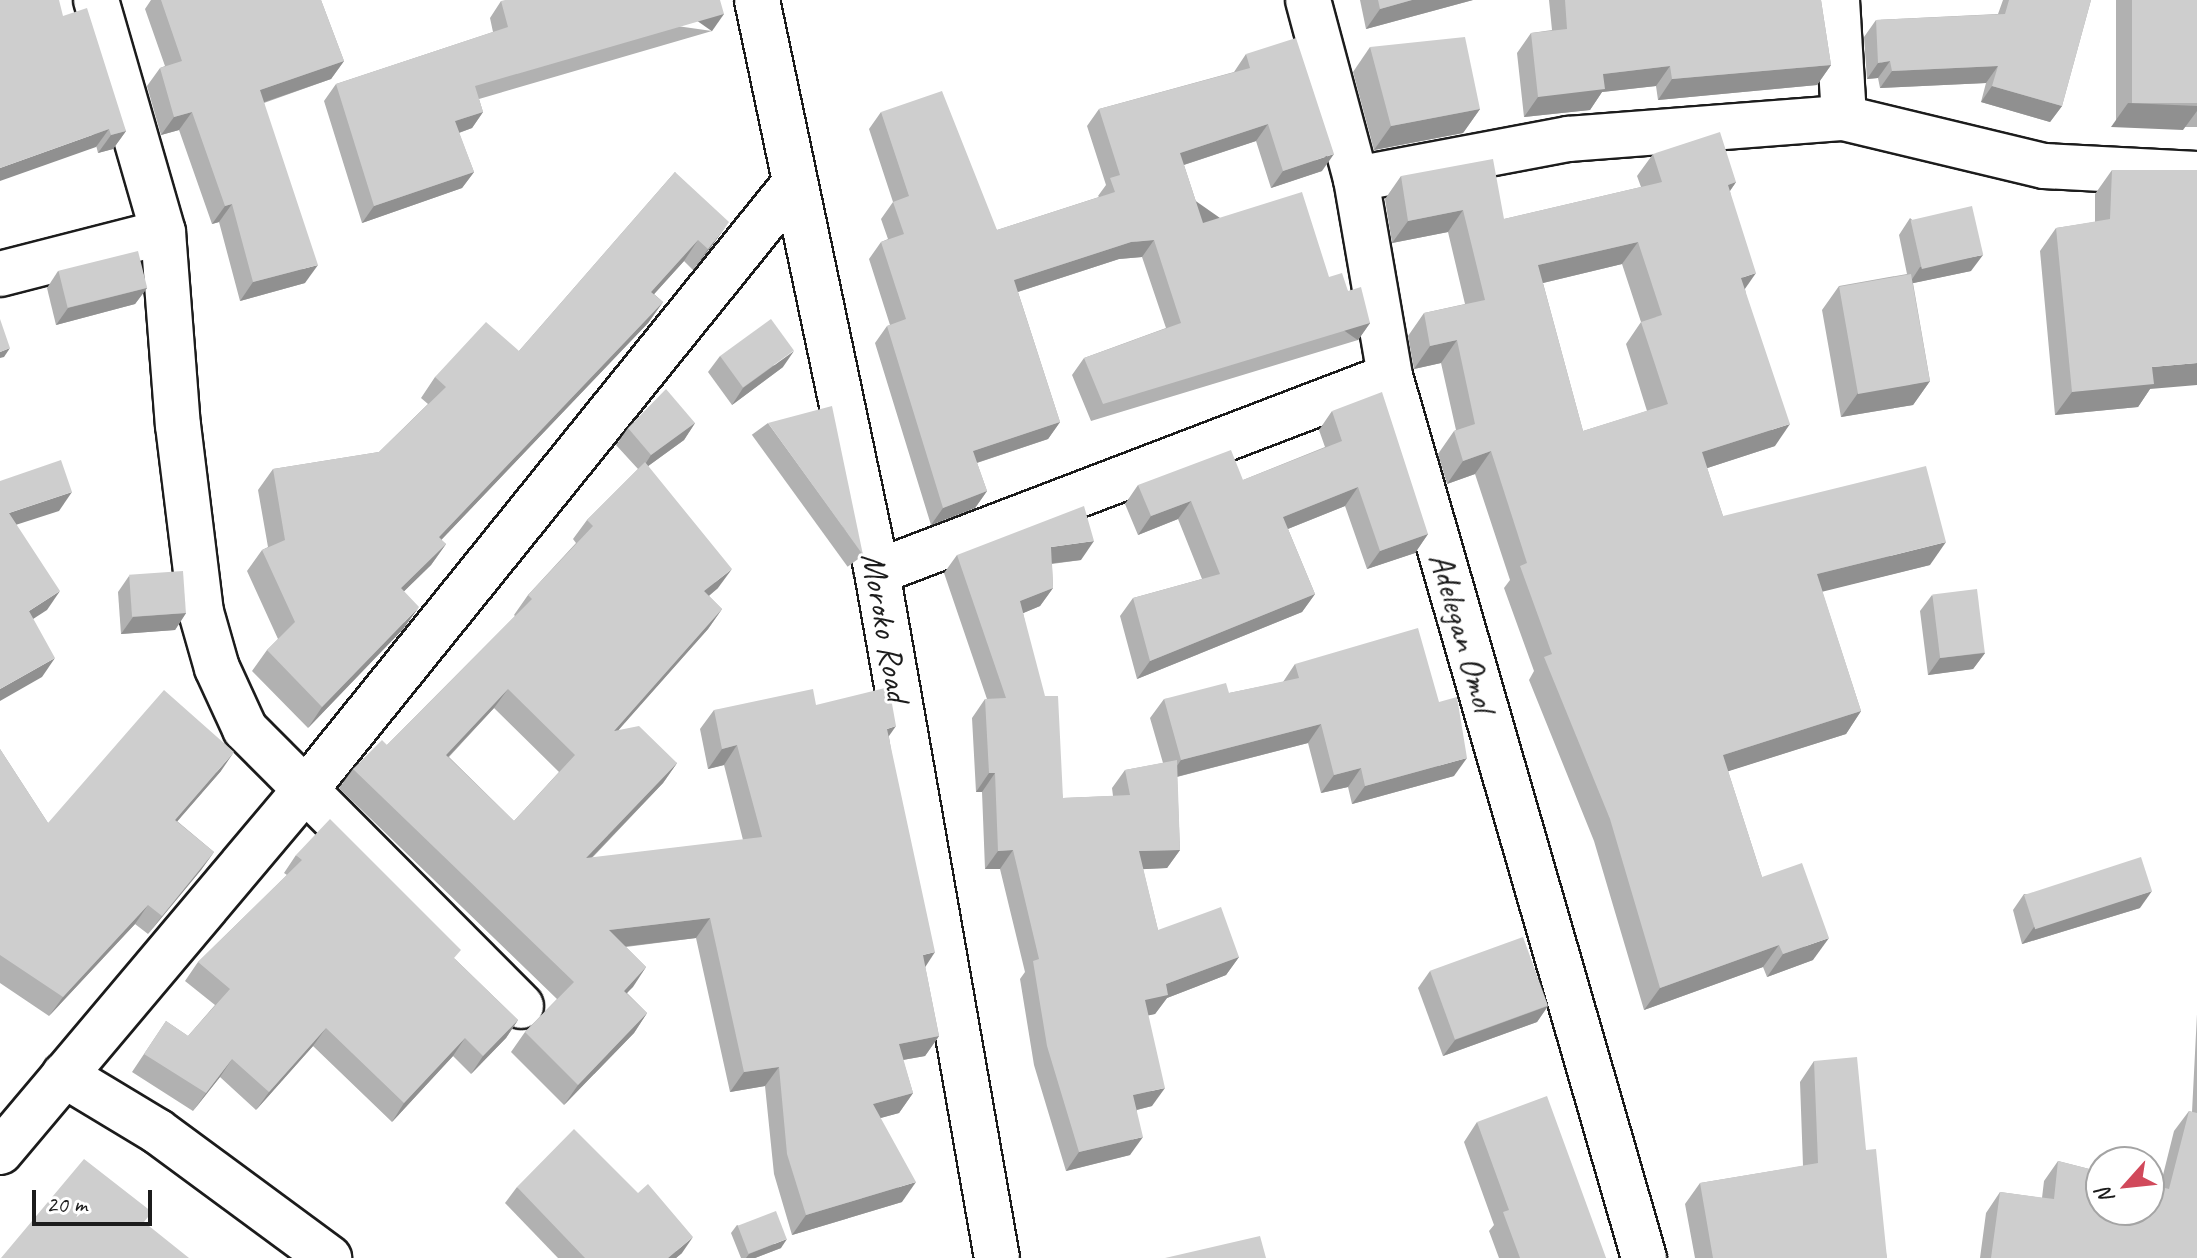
<!DOCTYPE html>
<style>
body{margin:0}
#map{position:relative;width:2197px;height:1258px;overflow:hidden;background:#fff;font-family:Caveat,sans-serif}
div>[style]{position:absolute}
[style*='--x']{left:calc(var(--x)*1px);top:calc(var(--y)*1px);width:calc(var(--w)*1px);rotate:calc(var(--a)*1deg)}
.roads{filter:drop-shadow(2px 0 #1c1c1c) drop-shadow(-2px 0 #1c1c1c) drop-shadow(0 2px #1c1c1c) drop-shadow(0 -2px #1c1c1c)}
.minor>*{height:44px;margin:-22px;padding:0 22px;transform-origin:22px;border-radius:22px;background:#fff}
.tertiary>*{height:44px;margin:-22px;padding:0 22px;transform-origin:22px;border-radius:22px;background:#fff}
.wall>*{inset:0;background:#b1b1b1;transform-origin:0 0}
.shaded-wall>*{inset:0;background:#909090;transform-origin:0 0}
.building>*{inset:0;background:#cecece;transform-origin:0 0}
span{translate:-50% -50%;white-space:nowrap;text-align:center;line-height:1.15;-webkit-text-stroke:6px #fff;paint-order:stroke}
.street-label{font-size:34px;color:#1c1c1c}
.north{position:absolute;left:2085px;top:1146px;width:80px;height:80px;box-sizing:border-box;background:#fff;border:2px solid #a4a4a4;border-radius:50%;rotate:243deg;font-size:22px;font-weight:700;line-height:32px;text-align:center;color:#1c1c1c}
.north::after{content:'';display:block;margin:auto;width:28px;height:36px;background:#d1495b;clip-path:polygon(50% 0,100% 100%,50% 72%,0 100%)}
.scale{position:absolute;left:32px;top:1190px;width:120px;height:36px;box-sizing:border-box;border:4px solid #1c1c1c;border-top:0;padding-left:10px;font-size:24px;line-height:28px;white-space:nowrap;color:#1c1c1c;-webkit-text-stroke:6px #fff;paint-order:stroke}
</style>
<div id="map">
<div class="roads">
<div class="minor">
<div style="--x:96;--y:0;--w:241;--a:73.9"></div>
<div style="--x:163;--y:232;--w:194;--a:85.6"></div>
<div style="--x:178;--y:425;--w:188;--a:83"></div>
<div style="--x:201;--y:612;--w:58;--a:74.1"></div>
<div style="--x:217;--y:668;--w:67;--a:65.3"></div>
<div style="--x:245;--y:729;--w:391;--a:45.1"></div>
<div style="--x:1308;--y:0;--w:185;--a:75"></div>
<div style="--x:1356;--y:179;--w:200;--a:80.2"></div>
<div style="--x:1390;--y:376;--w:918;--a:73.93"></div>
<div style="--x:1837;--y:0;--w:118;--a:86.6"></div>
<div style="--x:1356;--y:179;--w:216;--a:-10.7"></div>
<div style="--x:1568;--y:139;--w:277;--a:-4.4"></div>
<div style="--x:1844;--y:118;--w:206;--a:13.5"></div>
<div style="--x:2044;--y:166;--w:153;--a:3"></div>
<div style="--x:0;--y:274;--w:168;--a:-14.4"></div>
<div style="--x:877;--y:572;--w:549;--a:-20.91"></div>
<div style="--x:64;--y:1075;--w:109;--a:31.1"></div>
<div style="--x:157;--y:1131;--w:214;--a:36.4"></div>
<div style="--x:0;--y:1152;--w:476;--a:-49.9"></div>
<div style="--x:307;--y:788;--w:777;--a:-51.11"></div>
</div>
<div class="tertiary">
<div style="--x:757;--y:0;--w:584;--a:78.15"></div>
<div style="--x:877;--y:572;--w:696;--a:80.08"></div>
</div>
</div>
<div class="wall">
<div style="clip-path:polygon(151px 0,321px 0,344px 61px,331px 79px,264px 103px,305px 283px,240px 301px,219px 222px,212px 224px,179px 130px,161px 135px,147px 86px,160px 68px,165px 66px,145px 9px)"></div>
<div style="clip-path:polygon(1360px 0,1473px 0,1366px 29px)"></div>
<div style="clip-path:polygon(1549px 0,1821px 0,1831px 65px,1817px 85px,1658px 100px,1656px 86px,1602px 92px,1590px 110px,1524px 117px,1517px 53px,1531px 33px,1552px 30px)"></div>
<div style="clip-path:polygon(2003px 0,2091px 0,2062px 106px,2050px 122px,1981px 102px,1986px 83px,1880px 88px,1878px 78px,1867px 79px,1864px 37px,1876px 20px,1998px 14px)"></div>
<div style="left:2116px;top:0;width:81px;height:127px"></div>
<div style="clip-path:polygon(501px 1px,712px 31px,479px 99px,483px 112px,472px 128px,459px 133px,474px 172px,462px 188px,362px 223px,324px 101px,336px 84px,493px 32px,490px 18px)"></div>
<div style="clip-path:polygon(63px 16px,126px 131px,113px 149px,98px 153px)"></div>
<div style="clip-path:polygon(1370px 47px,1480px 109px,1463px 133px,1374px 150px,1353px 72px)"></div>
<div style="clip-path:polygon(1246px 54px,1322px 171px,1271px 188px,1256px 141px,1184px 165px,1203px 223px,1329px 277px,1348px 291px,1370px 323px,1358px 340px,1091px 421px,1072px 375px,1084px 358px,1166px 328px,1142px 257px,1119px 259px,1018px 292px,1060px 422px,1048px 439px,977px 463px,987px 491px,975px 508px,931px 525px,875px 343px,887px 326px,890px 325px,869px 259px,881px 242px,888px 239px,881px 219px,893px 202px,869px 129px,881px 112px,997px 230px,1099px 197px,1098px 196px,1106px 185px,1087px 126px,1099px 109px,1234px 72px)"></div>
<div style="clip-path:polygon(evenodd,1653px 154px,1736px 182px,1730px 191px,1745px 289px,1775px 446px,1707px 468px,1723px 516px,1930px 565px,1822px 591px,1861px 711px,1846px 734px,1728px 771px,1762px 877px,1813px 960px,1767px 977px,1763px 967px,1644px 1010px,1594px 841px,1529px 680px,1534px 671px,1504px 588px,1510px 580px,1475px 474px,1447px 484px,1438px 454px,1454px 431px,1456px 430px,1441px 363px,1414px 369px,1408px 336px,1424px 313px,1465px 304px,1448px 232px,1392px 243px,1385px 199px,1401px 176px,1504px 219px,1641px 187px,1637px 176px,1653px 154px,1622px 264px,1641px 322px,1626px 344px,1647px 411px,1583px 431px,1543px 283px,1622px 264px)"></div>
<div style="clip-path:polygon(2112px 170px,2150px 389px,2138px 407px,2055px 415px,2040px 251px,2056px 228px,2095px 222px,2095px 194px)"></div>
<div style="clip-path:polygon(675px 172px,714px 243px,693px 270px,684px 261px,654px 294px,663px 302px,648px 323px,441px 540px,446px 544px,431px 565px,404px 591px,404px 628px,308px 728px,252px 671px,267px 650px,278px 639px,247px 571px,262px 550px,268px 547px,258px 490px,273px 469px,379px 452px,428px 404px,421px 398px,435px 377px,519px 351px)"></div>
<div style="clip-path:polygon(1910px 218px,1971px 271px,1913px 283px,1930px 381px,1913px 405px,1841px 417px,1822px 310px,1839px 286px,1907px 274px,1899px 235px)"></div>
<div style="clip-path:polygon(58px 271px,147px 288px,135px 304px,56px 325px,47px 288px)"></div>
<div style="clip-path:polygon(720px 356px,783px 367px,732px 405px,708px 372px)"></div>
<div style="clip-path:polygon(1332px 411px,1428px 534px,1415px 553px,1367px 569px,1345px 506px,1288px 529px,1315px 594px,1302px 612px,1137px 679px,1120px 616px,1133px 598px,1202px 579px,1178px 519px,1138px 535px,1125px 504px,1138px 485px,1243px 480px,1325px 447px,1319px 430px)"></div>
<div style="clip-path:polygon(evenodd,695px 423px,684px 440px,648px 466px,718px 588px,709px 596px,722px 609px,708px 629px,618px 730px,677px 763px,663px 783px,592px 858px,743px 840px,724px 765px,708px 769px,700px 729px,714px 710px,816px 705px,889px 737px,925px 966px,939px 1036px,925px 1056px,903px 1060px,913px 1093px,899px 1113px,880px 1118px,902px 1202px,792px 1235px,774px 1174px,765px 1086px,730px 1092px,696px 938px,626px 947px,646px 967px,627px 993px,647px 1013px,634px 1033px,564px 1105px,511px 1052px,525px 1032px,557px 999px,339px 788px,353px 769px,387px 745px,515px 616px,514px 615px,528px 595px,576px 543px,573px 539px,587px 520px,638px 469px,616px 445px,628px 428px,695px 423px,494px 708px,559px 772px,514px 821px,449px 757px,494px 708px)"></div>
<div style="left:768px;top:423px;width:163px;height:20px;rotate:54deg"></div>
<div style="clip-path:polygon(957px 555px,1081px 560px,1052px 564px,1053px 588px,1040px 606px,1023px 613px,1063px 798px,1113px 796px,1112px 788px,1125px 770px,1163px 763px,1150px 718px,1164px 699px,1229px 693px,1283px 682px,1295px 664px,1454px 776px,1352px 804px,1348px 787px,1321px 793px,1308px 743px,1177px 777px,1180px 850px,1167px 868px,1143px 869px,1158px 930px,1239px 957px,1226px 975px,1167px 998px,1155px 1014px,1148px 1015px,1152px 1106px,1137px 1110px,1130px 1155px,1066px 1171px,1034px 1065px,1020px 979px,1025px 972px,1000px 869px,985px 869px,982px 792px,976px 792px,972px 718px,985px 699px,987px 699px,944px 573px)"></div>
<div style="clip-path:polygon(129px 576px,186px 613px,175px 630px,121px 634px,118px 592px)"></div>
<div style="clip-path:polygon(1932px 595px,1985px 653px,1973px 669px,1928px 675px,1920px 611px)"></div>
<div style="clip-path:polygon(0 749px,48px 823px,221px 771px,177px 821px,214px 852px,201px 870px,148px 934px,135px 924px,49px 1016px,0 983px)"></div>
<div style="clip-path:polygon(296px 855px,455px 959px,518px 1020px,506px 1038px,471px 1074px,453px 1056px,392px 1122px,313px 1046px,256px 1110px,220px 1077px,193px 1111px,132px 1072px,166px 1021px,188px 1036px,215px 1005px,185px 981px,198px 962px,287px 875px,284px 873px)"></div>
<div style="clip-path:polygon(2024px 894px,2140px 908px,2022px 944px,2013px 910px)"></div>
<div style="clip-path:polygon(1430px 971px,1548px 1006px,1537px 1022px,1443px 1056px,1418px 988px)"></div>
<div style="clip-path:polygon(2197px 1014px,2197px 1258px,1980px 1258px,1986px 1213px,2000px 1192px,2042px 1198px,2044px 1181px,2058px 1161px,2160px 1187px,2174px 1131px,2189px 1111px,2192px 1112px)"></div>
<div style="clip-path:polygon(1814px 1061px,1866px 1150px,1887px 1258px,1695px 1258px,1685px 1204px,1700px 1183px,1803px 1166px,1800px 1082px)"></div>
<div style="clip-path:polygon(1477px 1122px,1606px 1258px,1499px 1258px,1489px 1231px,1494px 1225px,1464px 1142px)"></div>
<div style="clip-path:polygon(517px 1187px,682px 1253px,676px 1258px,558px 1258px,505px 1203px)"></div>
<div style="clip-path:polygon(737px 1225px,781px 1248px,755px 1258px,741px 1258px,731px 1233px)"></div>
</div>
<div class="shaded-wall">
<div style="clip-path:polygon(1412px 0,1473px 0,1366px 29px,1380px 9px)"></div>
<div style="left:724px;top:14px;width:21px;height:259px;rotate:125deg"></div>
<div style="clip-path:polygon(344px 61px,331px 79px,247px 108px,260px 90px)"></div>
<div style="clip-path:polygon(1890px 61px,1878px 78px,1867px 79px,1878px 63px)"></div>
<div style="clip-path:polygon(1831px 65px,1817px 85px,1658px 100px,1672px 79px)"></div>
<div style="clip-path:polygon(1670px 66px,1656px 86px,1602px 92px,1590px 110px,1524px 117px,1538px 97px,1603px 74px)"></div>
<div style="clip-path:polygon(1998px 66px,1986px 83px,1880px 88px,1892px 71px)"></div>
<div style="clip-path:polygon(1992px 86px,2062px 106px,2050px 122px,1981px 102px)"></div>
<div style="clip-path:polygon(2128px 103px,2197px 106px,2197px 111px,2183px 130px,2111px 127px)"></div>
<div style="clip-path:polygon(1480px 109px,1463px 133px,1374px 150px,1391px 126px)"></div>
<div style="clip-path:polygon(192px 112px,179px 130px,161px 135px,174px 117px)"></div>
<div style="clip-path:polygon(483px 112px,472px 128px,444px 138px,455px 121px)"></div>
<div style="clip-path:polygon(1268px 124px,1256px 141px,1168px 170px,1180px 153px)"></div>
<div style="clip-path:polygon(109px 129px,96px 147px,0 181px,0 168px)"></div>
<div style="clip-path:polygon(126px 131px,113px 149px,98px 153px,111px 135px)"></div>
<div style="clip-path:polygon(1334px 154px,1322px 171px,1271px 188px,1283px 171px)"></div>
<div style="clip-path:polygon(474px 172px,462px 188px,362px 223px,374px 206px)"></div>
<div style="clip-path:polygon(1736px 182px,1720px 205px,1728px 185px)"></div>
<div style="clip-path:polygon(232px 204px,219px 222px,212px 224px,225px 206px)"></div>
<div style="clip-path:polygon(1463px 210px,1448px 232px,1392px 243px,1408px 221px)"></div>
<div style="clip-path:polygon(729px 222px,714px 243px,693px 270px,708px 249px)"></div>
<div style="clip-path:polygon(698px 240px,684px 261px,637px 313px,651px 292px)"></div>
<div style="clip-path:polygon(1154px 240px,1142px 257px,1119px 259px,1002px 297px,1014px 280px,1131px 242px)"></div>
<div style="clip-path:polygon(1638px 242px,1622px 264px,1522px 288px,1538px 265px)"></div>
<div style="clip-path:polygon(1983px 255px,1971px 271px,1909px 284px,1920px 267px)"></div>
<div style="clip-path:polygon(318px 265px,305px 283px,240px 301px,253px 282px)"></div>
<div style="clip-path:polygon(1756px 273px,1740px 296px,1741px 278px)"></div>
<div style="clip-path:polygon(147px 288px,135px 304px,56px 325px,68px 308px)"></div>
<div style="clip-path:polygon(663px 302px,648px 323px,424px 558px,439px 537px)"></div>
<div style="left:1370px;top:323px;width:21px;height:279px;rotate:125deg"></div>
<div style="clip-path:polygon(1457px 340px,1441px 363px,1414px 369px,1430px 346px)"></div>
<div style="clip-path:polygon(10px 348px,4px 357px,0 358px,0 352px)"></div>
<div style="clip-path:polygon(794px 351px,783px 367px,732px 405px,743px 388px)"></div>
<div style="clip-path:polygon(2197px 363px,2197px 385px,2150px 389px,2138px 407px,2055px 415px,2072px 392px,2152px 367px)"></div>
<div style="clip-path:polygon(1930px 381px,1913px 405px,1841px 417px,1858px 393px)"></div>
<div style="clip-path:polygon(1060px 422px,1048px 439px,961px 468px,973px 451px)"></div>
<div style="clip-path:polygon(695px 423px,684px 440px,640px 472px,651px 455px)"></div>
<div style="clip-path:polygon(1790px 424px,1775px 446px,1686px 475px,1702px 452px)"></div>
<div style="clip-path:polygon(1491px 451px,1475px 474px,1447px 484px,1463px 461px)"></div>
<div style="clip-path:polygon(1358px 487px,1345px 506px,1270px 536px,1283px 517px)"></div>
<div style="clip-path:polygon(987px 491px,975px 508px,931px 525px,943px 508px)"></div>
<div style="clip-path:polygon(72px 492px,59px 511px,0 530px,9px 513px)"></div>
<div style="clip-path:polygon(1191px 501px,1178px 519px,1138px 535px,1151px 516px)"></div>
<div style="clip-path:polygon(1428px 534px,1415px 553px,1367px 569px,1380px 551px)"></div>
<div style="clip-path:polygon(1094px 541px,1081px 560px,1038px 565px,1051px 547px)"></div>
<div style="clip-path:polygon(1946px 542px,1930px 565px,1801px 597px,1817px 574px)"></div>
<div style="clip-path:polygon(446px 544px,431px 565px,386px 609px,401px 588px)"></div>
<div style="clip-path:polygon(732px 569px,718px 588px,690px 611px,704px 591px)"></div>
<div style="clip-path:polygon(1053px 588px,1040px 606px,1007px 620px,1020px 601px)"></div>
<div style="clip-path:polygon(60px 591px,47px 610px,16px 630px,29px 611px)"></div>
<div style="clip-path:polygon(1315px 594px,1302px 612px,1137px 679px,1150px 661px)"></div>
<div style="clip-path:polygon(419px 607px,404px 628px,308px 728px,322px 707px)"></div>
<div style="clip-path:polygon(722px 609px,708px 629px,600px 751px,614px 731px)"></div>
<div style="clip-path:polygon(186px 613px,175px 630px,121px 634px,133px 617px)"></div>
<div style="clip-path:polygon(1985px 653px,1973px 669px,1928px 675px,1940px 658px)"></div>
<div style="clip-path:polygon(55px 658px,42px 677px,0 701px,0 689px)"></div>
<div style="clip-path:polygon(508px 689px,494px 708px,432px 774px,446px 755px)"></div>
<div style="clip-path:polygon(1861px 711px,1846px 734px,1707px 778px,1723px 755px)"></div>
<div style="clip-path:polygon(1321px 724px,1308px 743px,1168px 779px,1181px 760px)"></div>
<div style="clip-path:polygon(896px 726px,882px 746px,887px 729px)"></div>
<div style="clip-path:polygon(737px 745px,724px 765px,708px 769px,722px 749px)"></div>
<div style="clip-path:polygon(234px 752px,221px 771px,162px 839px,175px 820px)"></div>
<div style="clip-path:polygon(1467px 758px,1454px 776px,1352px 804px,1365px 786px)"></div>
<div style="clip-path:polygon(677px 763px,663px 783px,572px 878px,586px 858px)"></div>
<div style="clip-path:polygon(1361px 768px,1348px 787px,1321px 793px,1334px 775px)"></div>
<div style="clip-path:polygon(989px 773px,995px 773px,982px 792px,976px 792px)"></div>
<div style="clip-path:polygon(1013px 850px,1000px 869px,985px 869px,998px 851px)"></div>
<div style="clip-path:polygon(1180px 850px,1167px 868px,1126px 870px,1139px 851px)"></div>
<div style="clip-path:polygon(214px 852px,201px 870px,148px 934px,162px 916px)"></div>
<div style="clip-path:polygon(2152px 891px,2140px 908px,2022px 944px,2034px 927px)"></div>
<div style="clip-path:polygon(148px 905px,135px 924px,49px 1016px,63px 997px)"></div>
<div style="clip-path:polygon(710px 918px,696px 938px,595px 950px,609px 930px)"></div>
<div style="clip-path:polygon(1829px 938px,1813px 960px,1767px 977px,1783px 954px)"></div>
<div style="clip-path:polygon(1779px 945px,1763px 967px,1644px 1010px,1660px 988px)"></div>
<div style="clip-path:polygon(935px 952px,922px 972px,923px 955px)"></div>
<div style="clip-path:polygon(1239px 957px,1226px 975px,1167px 998px,1155px 1014px,1132px 1019px,1145px 1000px,1166px 984px)"></div>
<div style="clip-path:polygon(646px 967px,633px 987px,610px 1010px,624px 991px)"></div>
<div style="clip-path:polygon(1548px 1006px,1537px 1022px,1443px 1056px,1455px 1040px)"></div>
<div style="clip-path:polygon(647px 1013px,634px 1033px,564px 1105px,578px 1085px)"></div>
<div style="clip-path:polygon(518px 1020px,506px 1038px,471px 1074px,483px 1056px)"></div>
<div style="clip-path:polygon(326px 1028px,313px 1046px,256px 1110px,269px 1092px)"></div>
<div style="clip-path:polygon(939px 1036px,925px 1056px,885px 1063px,899px 1044px)"></div>
<div style="clip-path:polygon(465px 1038px,453px 1056px,392px 1122px,404px 1103px)"></div>
<div style="clip-path:polygon(232px 1059px,220px 1077px,193px 1111px,206px 1093px)"></div>
<div style="clip-path:polygon(779px 1067px,765px 1086px,730px 1092px,744px 1072px)"></div>
<div style="clip-path:polygon(1165px 1088px,1152px 1106px,1120px 1114px,1133px 1095px)"></div>
<div style="clip-path:polygon(913px 1093px,899px 1113px,859px 1124px,873px 1104px)"></div>
<div style="clip-path:polygon(1143px 1137px,1130px 1155px,1066px 1171px,1079px 1152px)"></div>
<div style="clip-path:polygon(916px 1182px,902px 1202px,792px 1235px,806px 1215px)"></div>
<div style="clip-path:polygon(693px 1237px,682px 1253px,676px 1258px,668px 1258px)"></div>
<div style="clip-path:polygon(787px 1239px,781px 1248px,755px 1258px,746px 1258px,749px 1254px)"></div>
</div>
<div class="building">
<div style="clip-path:polygon(0 0,59px 0,63px 16px,87px 8px,126px 131px,111px 135px,109px 129px,0 168px)"></div>
<div style="clip-path:polygon(161px 0,321px 0,344px 61px,260px 90px,318px 265px,253px 282px,232px 204px,225px 206px,192px 112px,174px 117px,160px 68px,182px 61px)"></div>
<div style="clip-path:polygon(505px 0,720px 0,724px 14px,475px 86px,483px 112px,455px 121px,474px 172px,374px 206px,336px 84px,508px 27px,501px 1px)"></div>
<div style="clip-path:polygon(1378px 0,1412px 0,1380px 9px)"></div>
<div style="clip-path:polygon(1565px 0,1821px 0,1831px 65px,1672px 79px,1670px 66px,1603px 74px,1605px 89px,1538px 97px,1531px 33px,1567px 29px)"></div>
<div style="clip-path:polygon(2009px 0,2091px 0,2062px 106px,1992px 86px,1998px 66px,1892px 71px,1890px 61px,1878px 63px,1876px 20px,2005px 14px)"></div>
<div style="left:2132px;top:0;width:65px;height:103px"></div>
<div style="clip-path:polygon(1465px 37px,1480px 109px,1391px 126px,1370px 47px)"></div>
<div style="clip-path:polygon(1296px 38px,1334px 154px,1283px 171px,1268px 124px,1180px 153px,1203px 223px,1302px 192px,1329px 277px,1342px 273px,1348px 291px,1361px 287px,1370px 323px,1103px 404px,1084px 358px,1181px 323px,1154px 240px,1131px 242px,1014px 280px,1060px 422px,973px 451px,987px 491px,943px 508px,887px 326px,906px 319px,881px 242px,904px 234px,893px 202px,909px 196px,881px 112px,942px 91px,997px 230px,1115px 192px,1110px 178px,1120px 175px,1099px 109px,1250px 68px,1246px 54px)"></div>
<div style="clip-path:polygon(evenodd,1720px 132px,1736px 182px,1728px 185px,1756px 273px,1741px 278px,1790px 424px,1702px 452px,1723px 516px,1926px 466px,1946px 542px,1817px 574px,1861px 711px,1723px 755px,1762px 877px,1802px 863px,1829px 938px,1783px 954px,1779px 945px,1660px 988px,1610px 819px,1544px 657px,1552px 654px,1520px 566px,1527px 563px,1491px 451px,1463px 461px,1454px 431px,1475px 424px,1457px 340px,1430px 346px,1424px 313px,1485px 300px,1463px 210px,1408px 221px,1401px 176px,1493px 159px,1504px 219px,1662px 182px,1653px 154px,1720px 132px,1638px 242px,1662px 315px,1641px 322px,1668px 404px,1583px 431px,1538px 265px,1638px 242px)"></div>
<div style="clip-path:polygon(2112px 170px,2197px 170px,2197px 363px,2152px 367px,2154px 384px,2072px 392px,2056px 228px,2110px 219px)"></div>
<div style="clip-path:polygon(675px 172px,729px 222px,708px 249px,698px 240px,651px 292px,663px 302px,439px 537px,446px 544px,401px 588px,419px 607px,322px 707px,267px 650px,295px 622px,262px 550px,285px 540px,273px 469px,379px 452px,446px 387px,435px 377px,486px 322px,519px 351px)"></div>
<div style="left:1972px;top:206px;width:50px;height:63px;rotate:77deg"></div>
<div style="left:138px;top:251px;width:38px;height:82px;rotate:76deg"></div>
<div style="left:1911px;top:274px;width:109px;height:73px;rotate:80deg"></div>
<div style="clip-path:polygon(0 319px,10px 348px,0 352px)"></div>
<div style="left:771px;top:319px;width:39px;height:63px;rotate:54deg"></div>
<div style="clip-path:polygon(666px 389px,695px 423px,651px 455px,628px 428px)"></div>
<div style="clip-path:polygon(1382px 392px,1428px 534px,1380px 551px,1358px 487px,1283px 517px,1315px 594px,1150px 661px,1133px 598px,1220px 574px,1191px 501px,1151px 516px,1138px 485px,1231px 450px,1243px 480px,1342px 441px,1332px 411px)"></div>
<div style="clip-path:polygon(832px 406px,863px 555px,768px 423px)"></div>
<div style="clip-path:polygon(61px 460px,72px 492px,9px 513px,60px 591px,29px 611px,55px 658px,0 689px,0 481px)"></div>
<div style="clip-path:polygon(evenodd,645px 462px,732px 569px,704px 591px,722px 609px,614px 731px,639px 726px,677px 763px,586px 858px,762px 837px,737px 745px,722px 749px,714px 710px,813px 689px,816px 705px,889px 687px,896px 726px,887px 729px,935px 952px,923px 955px,939px 1036px,899px 1044px,913px 1093px,873px 1104px,916px 1182px,806px 1215px,787px 1154px,779px 1067px,744px 1072px,710px 918px,609px 930px,646px 967px,624px 991px,647px 1013px,578px 1085px,525px 1032px,574px 982px,353px 769px,382px 740px,387px 745px,532px 599px,528px 595px,593px 526px,587px 520px,645px 462px,508px 689px,575px 755px,514px 821px,446px 755px,508px 689px)"></div>
<div style="clip-path:polygon(1084px 506px,1094px 541px,1051px 547px,1053px 588px,1020px 601px,1045px 696px,1058px 696px,1063px 798px,1130px 795px,1125px 770px,1177px 760px,1180px 850px,1139px 851px,1158px 930px,1221px 907px,1239px 957px,1166px 984px,1168px 995px,1145px 1000px,1165px 1088px,1133px 1095px,1143px 1137px,1079px 1152px,1047px 1046px,1033px 961px,1039px 959px,1013px 850px,998px 851px,995px 773px,989px 773px,985px 699px,1006px 698px,957px 555px)"></div>
<div style="left:183px;top:571px;width:42px;height:54px;rotate:86deg"></div>
<div style="left:1977px;top:589px;width:64px;height:45px;rotate:83deg"></div>
<div style="clip-path:polygon(1418px 628px,1439px 702px,1457px 697px,1467px 758px,1365px 786px,1361px 768px,1334px 775px,1321px 724px,1181px 760px,1164px 699px,1226px 683px,1229px 693px,1299px 678px,1295px 664px)"></div>
<div style="clip-path:polygon(164px 690px,234px 752px,175px 820px,214px 852px,162px 916px,148px 905px,63px 997px,0 955px,0 749px,48px 823px)"></div>
<div style="clip-path:polygon(330px 819px,461px 950px,454px 958px,518px 1020px,483px 1056px,465px 1038px,404px 1103px,326px 1028px,269px 1092px,232px 1059px,206px 1093px,144px 1054px,166px 1021px,188px 1036px,230px 989px,198px 962px,302px 860px,296px 855px)"></div>
<div style="left:2141px;top:857px;width:36px;height:123px;rotate:72deg"></div>
<div style="left:1523px;top:937px;width:73px;height:99px;rotate:70deg"></div>
<div style="clip-path:polygon(1857px 1057px,1866px 1150px,1876px 1149px,1887px 1258px,1713px 1258px,1700px 1183px,1818px 1163px,1814px 1061px)"></div>
<div style="clip-path:polygon(1547px 1096px,1605px 1255px,1606px 1258px,1520px 1258px,1503px 1212px,1509px 1210px,1477px 1122px)"></div>
<div style="clip-path:polygon(2189px 1111px,2197px 1113px,2197px 1258px,1991px 1258px,2000px 1192px,2054px 1199px,2058px 1161px,2101px 1172px,2101px 1210px,2149px 1210px,2149px 1184px,2169px 1189px)"></div>
<div style="clip-path:polygon(574px 1129px,638px 1193px,648px 1184px,693px 1237px,668px 1258px,585px 1258px,517px 1187px)"></div>
<div style="clip-path:polygon(84px 1159px,152px 1212px,144px 1222px,189px 1258px,1px 1258px)"></div>
<div style="left:776px;top:1211px;width:30px;height:41px;rotate:69deg"></div>
<div style="clip-path:polygon(1260px 1236px,1266px 1258px,1165px 1258px)"></div>
</div>
<div class="street-label">
<span style="left:886px;top:627px;rotate:80deg">Moroko Road</span>
<span style="left:1463px;top:632px;rotate:74deg">Adelegan Omol</span>
</div>
<div class="north">N</div>
<div class="scale">20 m</div>
</div>
